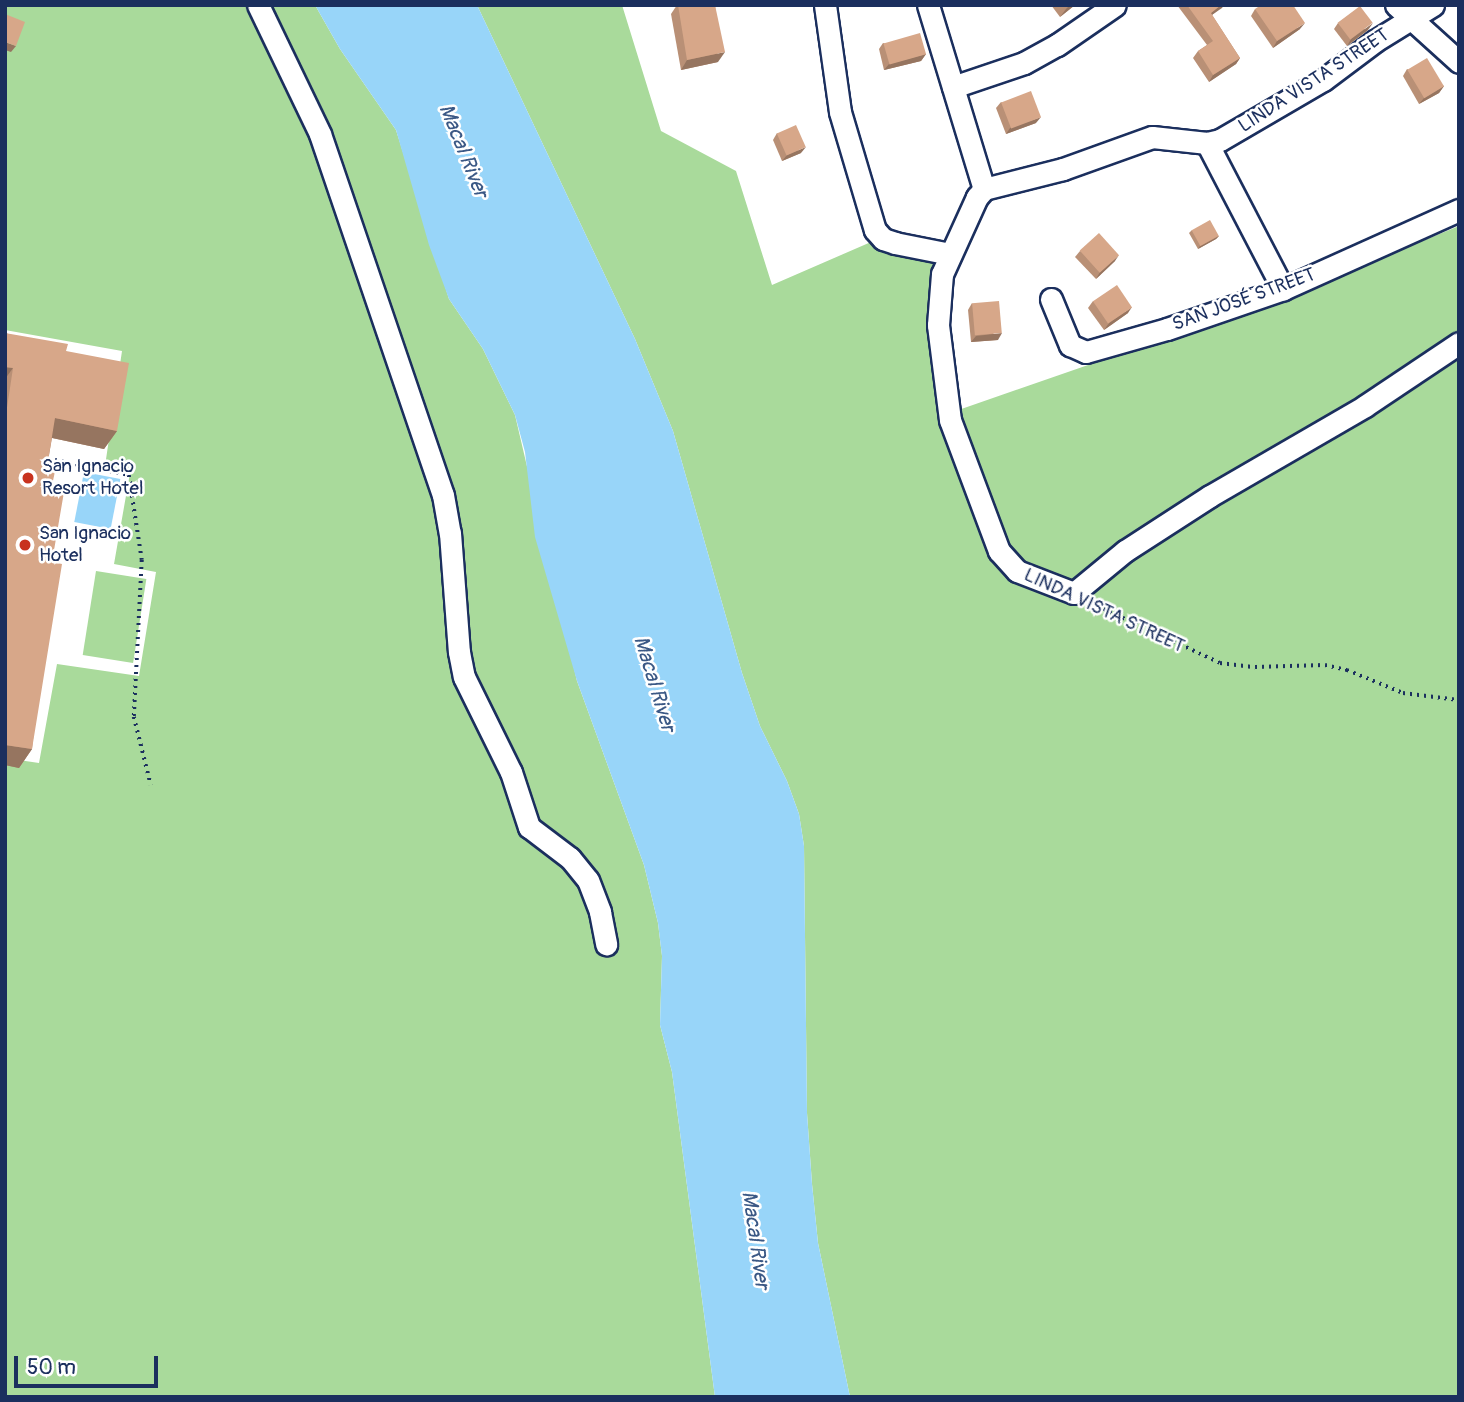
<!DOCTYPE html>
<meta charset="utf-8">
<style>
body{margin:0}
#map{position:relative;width:1464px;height:1402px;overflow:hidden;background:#fff;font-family:Pangolin,sans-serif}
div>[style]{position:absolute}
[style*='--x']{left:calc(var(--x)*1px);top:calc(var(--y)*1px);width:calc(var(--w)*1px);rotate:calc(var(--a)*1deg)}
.green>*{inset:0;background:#a9da9b;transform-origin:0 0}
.water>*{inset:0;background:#98d5f9;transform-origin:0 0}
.path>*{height:3.5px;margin-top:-1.75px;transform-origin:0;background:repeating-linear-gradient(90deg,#1b2f5e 0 2px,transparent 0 7px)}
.roads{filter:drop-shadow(2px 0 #1b2f5e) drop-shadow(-2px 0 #1b2f5e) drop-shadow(0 2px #1b2f5e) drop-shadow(0 -2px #1b2f5e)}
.minor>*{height:21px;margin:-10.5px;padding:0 10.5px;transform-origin:10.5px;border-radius:10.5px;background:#fff}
.wall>*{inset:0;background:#b99076}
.shaded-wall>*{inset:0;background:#967560}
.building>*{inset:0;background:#d7a789;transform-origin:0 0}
.dots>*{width:19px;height:19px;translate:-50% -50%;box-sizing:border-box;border:4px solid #fff;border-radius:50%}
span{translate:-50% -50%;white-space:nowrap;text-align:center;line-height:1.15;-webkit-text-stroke:5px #fff;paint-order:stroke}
.street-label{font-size:19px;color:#1b2f5e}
.poi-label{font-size:19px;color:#1b2f5e}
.left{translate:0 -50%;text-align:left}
.water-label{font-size:21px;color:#3a5885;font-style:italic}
.frame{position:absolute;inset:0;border:7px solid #1b2f5e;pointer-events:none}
.scale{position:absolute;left:14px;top:1356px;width:144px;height:32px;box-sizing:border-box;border:4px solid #1b2f5e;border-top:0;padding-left:9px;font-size:21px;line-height:24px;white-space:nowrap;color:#1b2f5e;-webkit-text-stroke:5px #fff;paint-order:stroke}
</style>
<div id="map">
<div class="green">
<div style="clip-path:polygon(5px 5px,315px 5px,340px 49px,396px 130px,449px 299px,483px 349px,515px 415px,577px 681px,644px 865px,658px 923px,662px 956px,660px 1025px,672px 1072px,715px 1397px,5px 1397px,5px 758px,39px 763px,57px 664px,139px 676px,156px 572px,114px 564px,130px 473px,105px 466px,122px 351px,5px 330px)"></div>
<div style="clip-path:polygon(477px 5px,622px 5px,661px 131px,736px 171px,772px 285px,871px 242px,938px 262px,947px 414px,1290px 295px,1459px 226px,1459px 1397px,850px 1397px,818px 1243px,812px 1184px,807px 1113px,804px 846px,799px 814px,787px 781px,760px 726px,742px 673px,673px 431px,635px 339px)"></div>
<div style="left:96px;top:571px;width:51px;height:85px;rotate:9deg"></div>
</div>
<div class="water">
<div style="clip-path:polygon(315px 5px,477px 5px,635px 339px,673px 431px,742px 673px,760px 726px,787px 781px,799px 814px,804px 846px,807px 1113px,812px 1184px,818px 1243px,850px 1397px,715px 1397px,672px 1072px,660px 1025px,662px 956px,658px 923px,644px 865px,577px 681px,535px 537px,525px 452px,515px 415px,483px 349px,449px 299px,429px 245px,396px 130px,340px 49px)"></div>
<div style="left:84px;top:472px;width:37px;height:51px;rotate:11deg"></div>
</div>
<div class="path">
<div style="--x:55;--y:460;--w:76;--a:11.5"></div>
<div style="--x:129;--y:475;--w:86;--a:81.3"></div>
<div style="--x:142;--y:560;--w:157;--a:92.9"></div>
<div style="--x:134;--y:717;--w:70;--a:76"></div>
<div style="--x:1091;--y:603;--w:142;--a:24.9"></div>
<div style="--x:1220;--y:663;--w:35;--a:7"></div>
<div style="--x:1255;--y:667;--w:70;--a:-1.6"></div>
<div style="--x:1325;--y:665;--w:23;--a:13"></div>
<div style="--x:1347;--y:670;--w:61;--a:22.3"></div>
<div style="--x:1403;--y:693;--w:56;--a:7.1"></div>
</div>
<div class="roads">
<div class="minor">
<div style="--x:258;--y:5;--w:143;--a:64.3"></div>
<div style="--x:320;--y:134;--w:381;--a:71.2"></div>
<div style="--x:443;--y:495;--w:39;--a:80"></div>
<div style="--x:450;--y:533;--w:119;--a:85.7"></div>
<div style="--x:459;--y:652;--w:25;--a:79"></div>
<div style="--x:464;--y:677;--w:106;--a:63.7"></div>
<div style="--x:511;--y:772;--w:58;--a:71.9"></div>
<div style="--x:529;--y:827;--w:51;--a:37.1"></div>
<div style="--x:570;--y:858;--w:28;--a:51"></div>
<div style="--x:588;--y:880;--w:34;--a:69"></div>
<div style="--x:600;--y:912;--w:33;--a:79"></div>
<div style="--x:825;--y:5;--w:108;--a:82"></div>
<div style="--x:840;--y:112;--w:123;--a:73.5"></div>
<div style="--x:875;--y:230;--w:12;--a:48"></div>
<div style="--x:883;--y:239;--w:13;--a:18"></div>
<div style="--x:895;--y:243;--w:56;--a:11.3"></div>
<div style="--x:928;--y:5;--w:192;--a:73.1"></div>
<div style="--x:1396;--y:5;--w:85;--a:42.1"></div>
<div style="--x:1433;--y:5;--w:68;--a:148.2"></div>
<div style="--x:1375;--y:41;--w:65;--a:143.1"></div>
<div style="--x:1323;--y:80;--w:119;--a:149.8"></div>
<div style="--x:1220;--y:140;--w:13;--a:167"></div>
<div style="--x:1207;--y:143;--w:55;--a:-173.8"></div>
<div style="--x:1152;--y:137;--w:95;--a:160.2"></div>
<div style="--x:1063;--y:169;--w:81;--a:165.8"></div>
<div style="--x:984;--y:189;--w:11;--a:131"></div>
<div style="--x:977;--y:197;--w:85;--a:114.4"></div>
<div style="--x:942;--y:274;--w:51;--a:94.5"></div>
<div style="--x:938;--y:325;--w:96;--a:82.8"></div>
<div style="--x:950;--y:420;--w:140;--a:69.5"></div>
<div style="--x:999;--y:551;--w:27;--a:48"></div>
<div style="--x:1017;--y:571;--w:61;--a:21.1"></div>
<div style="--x:1074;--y:593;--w:66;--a:-39.5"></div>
<div style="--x:1125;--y:551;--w:101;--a:-32.9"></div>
<div style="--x:1210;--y:496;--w:179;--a:-30.1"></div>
<div style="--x:1365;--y:406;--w:113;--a:-33.8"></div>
<div style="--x:953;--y:87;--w:75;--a:-18.7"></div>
<div style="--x:1024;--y:63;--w:38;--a:-29"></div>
<div style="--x:1057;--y:45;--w:70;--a:-34.6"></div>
<div style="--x:1207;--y:143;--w:165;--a:62.5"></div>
<div style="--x:1051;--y:299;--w:50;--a:67.6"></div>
<div style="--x:1070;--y:345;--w:17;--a:24"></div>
<div style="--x:1086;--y:352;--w:84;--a:-15.9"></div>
<div style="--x:1167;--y:329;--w:123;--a:-19"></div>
<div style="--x:1283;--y:289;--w:193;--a:-24.2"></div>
</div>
</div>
<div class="wall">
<div style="clip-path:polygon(677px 5px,715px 5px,718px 62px,681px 70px,671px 14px)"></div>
<div style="clip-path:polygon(1051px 5px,1075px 5px,1060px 17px)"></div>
<div style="clip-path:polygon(1177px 5px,1224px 5px,1212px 15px,1240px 58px,1236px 64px,1209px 82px,1193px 58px,1198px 51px,1207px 45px)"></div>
<div style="clip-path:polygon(1255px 9px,1300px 29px,1273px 48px,1251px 16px)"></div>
<div style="clip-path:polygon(1338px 23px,1368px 30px,1347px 46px,1334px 29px)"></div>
<div style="clip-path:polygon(883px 43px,926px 54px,921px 61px,884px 70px,879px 49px)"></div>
<div style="clip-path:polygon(1407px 69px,1444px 86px,1439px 93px,1419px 104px,1403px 76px)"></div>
<div style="clip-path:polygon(1001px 102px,1036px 123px,1006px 134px,996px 108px)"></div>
<div style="clip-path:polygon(777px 133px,801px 153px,782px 161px,773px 140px)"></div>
<div style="clip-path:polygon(1192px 230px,1219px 236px,1216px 239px,1198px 249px,1189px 233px)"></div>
<div style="clip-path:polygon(1080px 251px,1115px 261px,1096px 279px,1075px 257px)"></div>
<div style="clip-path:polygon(1093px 301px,1128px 313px,1104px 330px,1088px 308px)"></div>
<div style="clip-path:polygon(972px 303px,998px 340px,971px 342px,968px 310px)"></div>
<div style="clip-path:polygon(5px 333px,66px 351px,117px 431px,104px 449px,52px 438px,48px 461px,51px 490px,52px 562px,32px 749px,19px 768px,5px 765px)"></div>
</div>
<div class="shaded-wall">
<div style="clip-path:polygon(1070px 5px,1075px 5px,1060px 17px,1066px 9px)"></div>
<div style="clip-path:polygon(1221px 5px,1224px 5px,1222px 8px,1206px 19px,1211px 13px)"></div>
<div style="clip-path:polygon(1305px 23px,1300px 29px,1273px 48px,1277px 41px)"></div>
<div style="clip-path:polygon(1373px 23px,1368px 30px,1347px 46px,1351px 39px)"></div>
<div style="clip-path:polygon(5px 42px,16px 46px,11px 52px,5px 50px)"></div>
<div style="clip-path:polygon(725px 52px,718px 62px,681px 70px,687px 60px)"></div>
<div style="clip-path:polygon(926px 54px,921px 61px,884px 70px,889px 64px)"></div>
<div style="clip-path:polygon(1240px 58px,1236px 64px,1209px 82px,1213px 75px)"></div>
<div style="clip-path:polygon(1444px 86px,1439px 93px,1419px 104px,1424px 98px)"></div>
<div style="clip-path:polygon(1041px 117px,1036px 123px,1006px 134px,1010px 128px)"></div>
<div style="clip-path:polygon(806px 147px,801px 153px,782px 161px,787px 155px)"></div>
<div style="clip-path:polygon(1219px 236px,1216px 239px,1198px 249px,1200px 246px)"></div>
<div style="clip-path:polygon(1119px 255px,1115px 261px,1096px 279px,1100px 272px)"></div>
<div style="clip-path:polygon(1132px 307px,1128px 313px,1104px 330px,1109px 323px)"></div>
<div style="clip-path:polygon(1002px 333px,998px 340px,971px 342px,976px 336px)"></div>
<div style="clip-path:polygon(5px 367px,13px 368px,5px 379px)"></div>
<div style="clip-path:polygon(55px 418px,117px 431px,104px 449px,43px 436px)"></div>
<div style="clip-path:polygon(5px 745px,32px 749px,19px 768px,5px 765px)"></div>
</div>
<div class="building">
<div style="clip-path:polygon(678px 5px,715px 5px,725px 52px,687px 60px)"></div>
<div style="clip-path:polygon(1187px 5px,1221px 5px,1211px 13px,1240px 58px,1213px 75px,1198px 51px,1213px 41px)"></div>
<div style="clip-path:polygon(1261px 5px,1293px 5px,1305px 23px,1277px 41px,1255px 9px)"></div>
<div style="left:1360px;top:6px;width:21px;height:28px;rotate:53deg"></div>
<div style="clip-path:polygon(5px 14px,25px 22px,16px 46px,5px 42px)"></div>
<div style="left:920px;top:33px;width:22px;height:38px;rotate:74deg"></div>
<div style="left:1427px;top:58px;width:33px;height:23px;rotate:59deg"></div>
<div style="left:1031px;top:91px;width:28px;height:32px;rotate:69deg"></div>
<div style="left:796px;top:125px;width:24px;height:21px;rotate:66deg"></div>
<div style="left:1210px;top:220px;width:18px;height:21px;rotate:61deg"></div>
<div style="left:1099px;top:233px;width:30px;height:26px;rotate:48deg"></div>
<div style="left:1117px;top:285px;width:27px;height:29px;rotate:56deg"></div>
<div style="left:999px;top:301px;width:32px;height:27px;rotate:85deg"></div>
<div style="clip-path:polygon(5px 333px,68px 344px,66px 351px,129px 363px,117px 431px,55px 418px,48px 461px,57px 462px,51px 490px,64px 492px,52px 562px,62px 564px,32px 749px,5px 745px,5px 421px,13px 368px,5px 367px)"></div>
</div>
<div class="dots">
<div style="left:28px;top:478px;background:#c8321e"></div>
<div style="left:25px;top:545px;background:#c8321e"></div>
</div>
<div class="street-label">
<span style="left:1314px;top:81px;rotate:-33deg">LINDA VISTA STREET</span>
<span style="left:1244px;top:300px;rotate:-20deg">SAN JOSÉ STREET</span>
<span style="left:1104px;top:611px;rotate:25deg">LINDA VISTA STREET</span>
</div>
<div class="poi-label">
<span class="left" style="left:42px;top:478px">San Ignacio<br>Resort Hotel</span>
<span class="left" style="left:39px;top:545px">San Ignacio<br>Hotel</span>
</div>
<div class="water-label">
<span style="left:463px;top:151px;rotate:68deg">Macal River</span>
<span style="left:654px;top:684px;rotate:73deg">Macal River</span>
<span style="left:755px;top:1240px;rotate:82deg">Macal River</span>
</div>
<div class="frame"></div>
<div class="scale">50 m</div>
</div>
